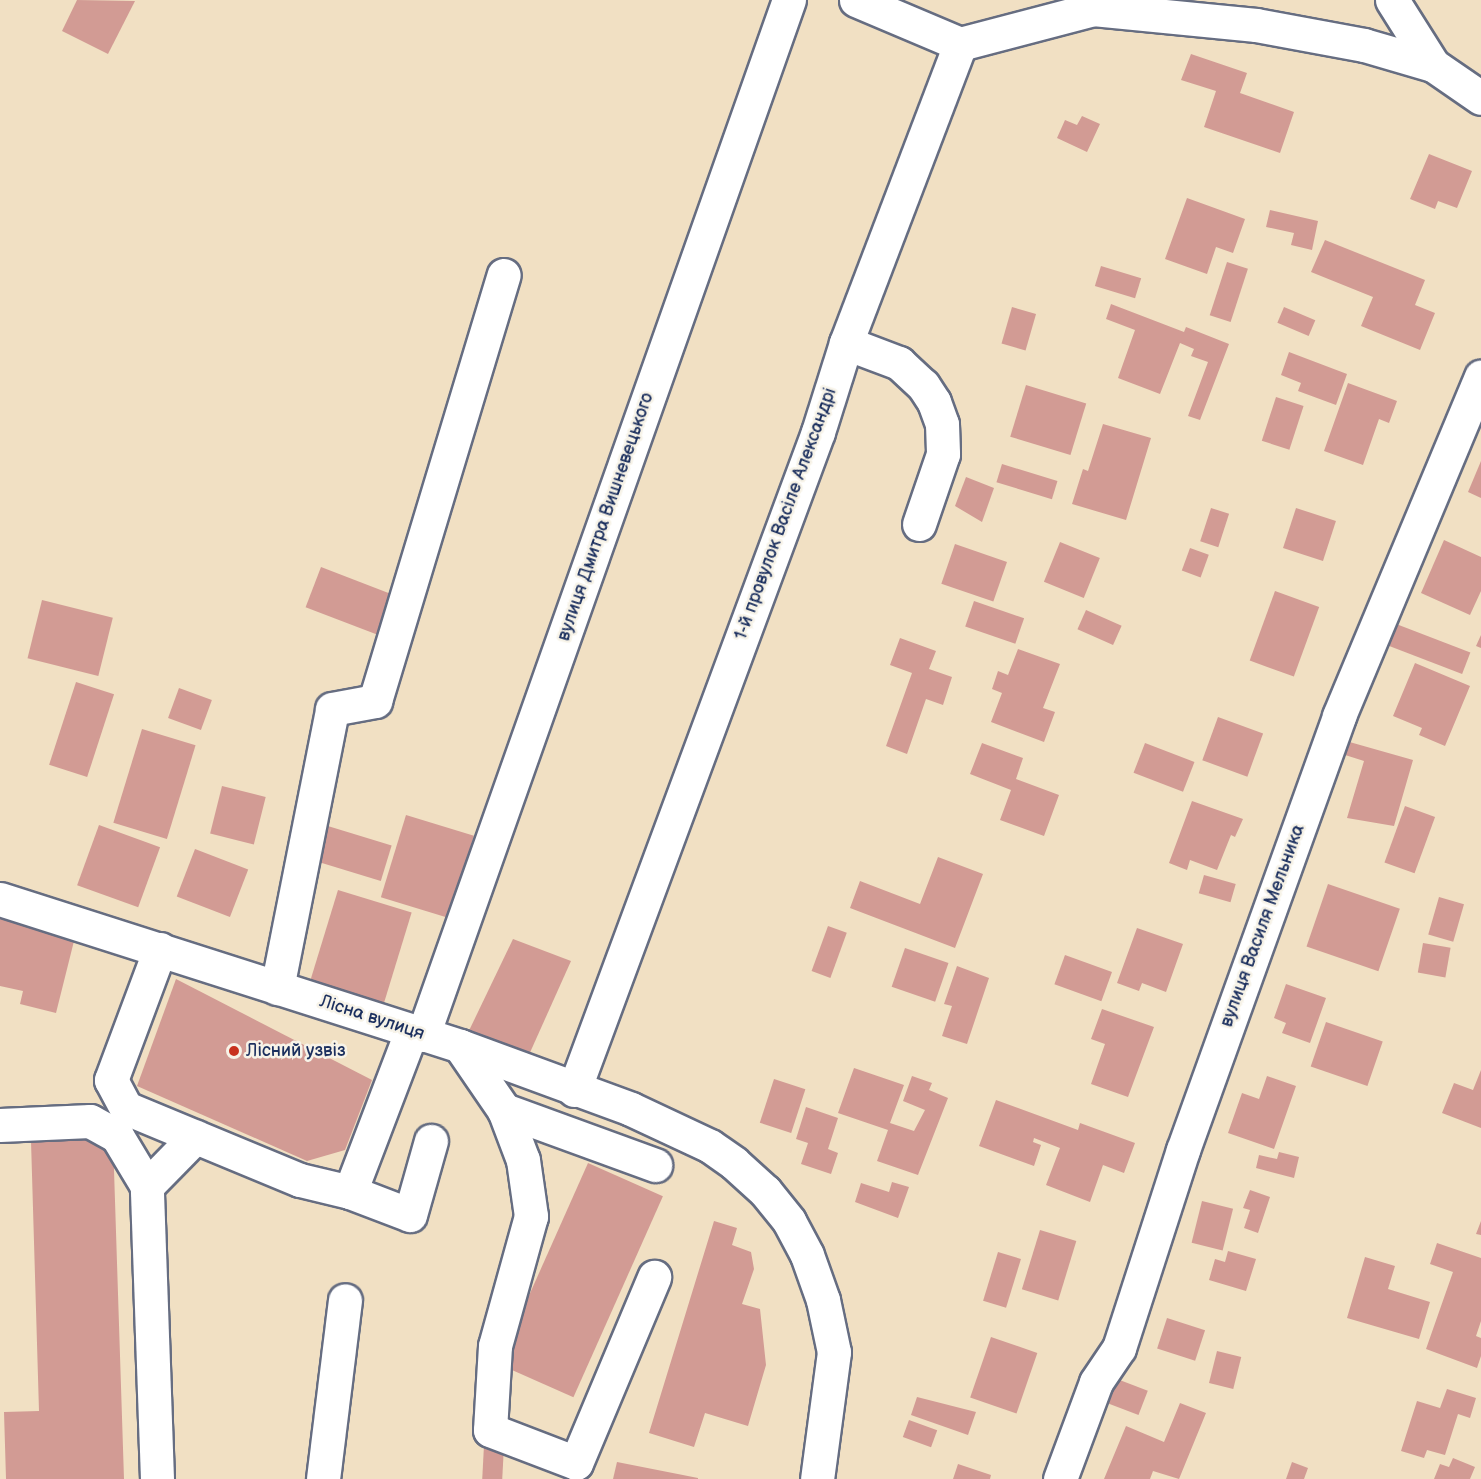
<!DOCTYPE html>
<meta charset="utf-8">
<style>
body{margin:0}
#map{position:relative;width:1481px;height:1479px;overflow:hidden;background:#f1e0c3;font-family:"Balsamiq Sans",sans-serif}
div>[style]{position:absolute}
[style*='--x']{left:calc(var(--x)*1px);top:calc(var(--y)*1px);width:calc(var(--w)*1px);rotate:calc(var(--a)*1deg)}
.building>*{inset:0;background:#d29b94;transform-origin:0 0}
.roads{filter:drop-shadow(2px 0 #666d81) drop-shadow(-2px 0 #666d81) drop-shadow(0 2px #666d81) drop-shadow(0 -2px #666d81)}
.minor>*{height:33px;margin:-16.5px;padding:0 16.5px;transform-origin:16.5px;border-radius:16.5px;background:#fff}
.dots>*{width:16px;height:16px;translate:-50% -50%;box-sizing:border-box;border:3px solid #f7f3e8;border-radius:50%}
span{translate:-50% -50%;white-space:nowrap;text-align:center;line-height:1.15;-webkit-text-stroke:5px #f7f3e8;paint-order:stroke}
.street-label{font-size:18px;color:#1b2f5e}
.poi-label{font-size:18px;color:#1b2f5e}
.left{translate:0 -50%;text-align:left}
</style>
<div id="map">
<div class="building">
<div style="clip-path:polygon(77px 0,135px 1px,108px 54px,62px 31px)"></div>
<div style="clip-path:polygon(1191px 54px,1247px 73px,1240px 93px,1294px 112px,1280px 153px,1204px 127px,1216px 91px,1181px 80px)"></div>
<div style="clip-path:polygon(1082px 116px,1100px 124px,1087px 152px,1057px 138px,1065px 120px,1077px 125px)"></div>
<div style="clip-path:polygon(1429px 154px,1472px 171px,1457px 208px,1438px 201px,1435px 209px,1410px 199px)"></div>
<div style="clip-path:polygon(1187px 198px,1245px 219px,1233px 253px,1216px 247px,1207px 274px,1165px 259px)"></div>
<div style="clip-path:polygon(1270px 210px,1318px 221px,1312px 250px,1291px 245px,1294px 233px,1266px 227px)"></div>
<div style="clip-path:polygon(1325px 240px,1425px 280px,1415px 305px,1435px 313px,1420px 350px,1361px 326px,1373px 297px,1311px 272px)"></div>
<div style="left:1227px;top:262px;width:22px;height:56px;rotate:18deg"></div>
<div style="left:1101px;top:266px;width:42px;height:21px;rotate:17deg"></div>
<div style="clip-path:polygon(1111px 304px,1184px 332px,1186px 327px,1229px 344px,1200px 420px,1188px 416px,1208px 362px,1191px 356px,1194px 349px,1180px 343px,1160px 394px,1118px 378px,1135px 330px,1106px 319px)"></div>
<div style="left:1012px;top:307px;width:25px;height:38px;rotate:16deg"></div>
<div style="left:1284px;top:307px;width:34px;height:17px;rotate:23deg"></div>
<div style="clip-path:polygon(1289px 352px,1347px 374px,1336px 405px,1298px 391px,1301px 383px,1281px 375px)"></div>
<div style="clip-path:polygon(1348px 383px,1397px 401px,1389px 423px,1379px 419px,1363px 465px,1324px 451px)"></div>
<div style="left:1026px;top:385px;width:63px;height:54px;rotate:17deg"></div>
<div style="left:1276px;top:397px;width:29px;height:46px;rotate:18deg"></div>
<div style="clip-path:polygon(1103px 424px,1151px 438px,1126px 520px,1072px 504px,1083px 469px,1088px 471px)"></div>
<div style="clip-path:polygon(1481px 461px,1481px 498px,1468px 492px)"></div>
<div style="left:1002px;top:464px;width:58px;height:19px;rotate:17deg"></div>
<div style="clip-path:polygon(966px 477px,994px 488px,982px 522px,955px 506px)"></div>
<div style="left:1211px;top:508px;width:19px;height:35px;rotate:18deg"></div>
<div style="left:1296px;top:508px;width:42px;height:42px;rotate:18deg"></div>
<div style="clip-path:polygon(1444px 540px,1481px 557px,1481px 591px,1470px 615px,1421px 593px)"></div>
<div style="left:1060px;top:542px;width:43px;height:43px;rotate:22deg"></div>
<div style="left:955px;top:544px;width:55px;height:42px;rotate:19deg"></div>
<div style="left:1190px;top:548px;width:20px;height:24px;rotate:20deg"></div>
<div style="left:321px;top:567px;width:82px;height:43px;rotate:21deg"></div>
<div style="left:1275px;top:591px;width:47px;height:74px;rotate:20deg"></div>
<div style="left:42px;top:600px;width:73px;height:60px;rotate:14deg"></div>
<div style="left:974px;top:601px;width:53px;height:27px;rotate:19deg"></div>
<div style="left:1086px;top:610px;width:39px;height:21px;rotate:24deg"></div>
<div style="left:1391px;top:622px;width:85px;height:23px;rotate:21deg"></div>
<div style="clip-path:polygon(1481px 635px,1481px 648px,1476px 646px)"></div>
<div style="clip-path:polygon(900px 638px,936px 651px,929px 669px,952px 677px,943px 705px,926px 699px,907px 754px,886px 746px,912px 673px,890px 665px)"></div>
<div style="clip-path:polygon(1018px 649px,1060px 664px,1043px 708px,1055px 712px,1044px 742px,991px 722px,1002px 693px,992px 689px,998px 671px,1008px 675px)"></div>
<div style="clip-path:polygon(1415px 663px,1470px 686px,1445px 746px,1419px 735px,1422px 728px,1393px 716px)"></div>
<div style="left:76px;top:682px;width:40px;height:87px;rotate:18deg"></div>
<div style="left:179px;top:688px;width:35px;height:32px;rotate:20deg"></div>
<div style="left:1218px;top:717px;width:48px;height:46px;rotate:20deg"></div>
<div style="left:142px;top:729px;width:56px;height:98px;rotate:17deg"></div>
<div style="clip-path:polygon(1346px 741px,1413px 760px,1394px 826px,1347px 818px,1364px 761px,1342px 754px)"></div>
<div style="clip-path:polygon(982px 743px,1023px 758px,1016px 779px,1059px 795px,1044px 836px,1000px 820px,1011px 790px,970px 774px)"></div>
<div style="left:1145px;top:743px;width:53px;height:32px;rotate:21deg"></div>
<div style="left:222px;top:786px;width:45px;height:49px;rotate:14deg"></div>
<div style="clip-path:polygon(1192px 801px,1243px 819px,1235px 837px,1231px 835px,1217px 870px,1190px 860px,1187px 870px,1169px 863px)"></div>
<div style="left:1405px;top:806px;width:32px;height:60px;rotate:20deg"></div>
<div style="left:406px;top:815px;width:71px;height:86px;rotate:17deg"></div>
<div style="left:318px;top:823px;width:77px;height:37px;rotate:17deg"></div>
<div style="left:99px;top:825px;width:65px;height:64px;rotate:20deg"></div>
<div style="left:195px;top:849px;width:57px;height:51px;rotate:21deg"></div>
<div style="clip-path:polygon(938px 857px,983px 874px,955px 948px,850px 908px,860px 881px,920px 904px)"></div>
<div style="left:1204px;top:875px;width:33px;height:19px;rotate:16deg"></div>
<div style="left:1328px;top:884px;width:76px;height:66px;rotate:19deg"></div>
<div style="left:338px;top:890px;width:77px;height:98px;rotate:17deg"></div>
<div style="left:1439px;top:897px;width:26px;height:39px;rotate:16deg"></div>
<div style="clip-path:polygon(0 919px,75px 937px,56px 1013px,20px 1004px,23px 991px,0 986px)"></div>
<div style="left:828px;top:926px;width:20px;height:48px;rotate:20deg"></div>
<div style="clip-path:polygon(1137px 928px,1183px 944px,1166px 992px,1142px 983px,1139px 991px,1117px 983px)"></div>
<div style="clip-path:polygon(513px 939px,571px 961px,528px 1057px,465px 1039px)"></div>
<div style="left:1423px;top:943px;width:28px;height:30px;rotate:10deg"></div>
<div style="left:905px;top:948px;width:46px;height:41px;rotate:19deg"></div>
<div style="left:1065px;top:955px;width:50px;height:31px;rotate:20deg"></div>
<div style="clip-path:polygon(957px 966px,989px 978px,967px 1044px,942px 1036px,952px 1006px,944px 1004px)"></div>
<div style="clip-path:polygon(176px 979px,372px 1080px,345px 1150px,307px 1161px,137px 1086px)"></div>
<div style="clip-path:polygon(1286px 984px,1326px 998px,1310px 1043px,1282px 1033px,1286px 1023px,1274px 1018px)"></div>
<div style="clip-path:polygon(1102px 1009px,1154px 1027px,1128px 1097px,1091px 1084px,1105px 1044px,1091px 1039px)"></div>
<div style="left:1326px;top:1022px;width:60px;height:47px;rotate:19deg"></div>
<div style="clip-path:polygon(854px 1068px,904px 1085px,890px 1123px,914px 1131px,925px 1110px,903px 1101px,912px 1076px,932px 1083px,929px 1090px,948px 1098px,918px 1175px,877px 1161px,888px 1130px,838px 1113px)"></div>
<div style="clip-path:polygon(1481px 1070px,1481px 1128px,1442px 1113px,1454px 1083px,1473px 1090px)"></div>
<div style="clip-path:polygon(1267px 1076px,1296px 1086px,1274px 1149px,1228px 1133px,1242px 1093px,1259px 1099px)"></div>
<div style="left:774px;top:1079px;width:33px;height:46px;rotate:18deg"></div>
<div style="clip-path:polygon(996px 1100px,1078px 1130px,1080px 1123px,1135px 1143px,1124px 1173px,1103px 1165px,1090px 1202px,1046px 1185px,1060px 1148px,1034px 1138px,1033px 1142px,1041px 1145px,1034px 1166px,979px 1146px)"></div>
<div style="clip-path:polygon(806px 1107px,838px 1118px,828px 1149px,838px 1153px,831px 1174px,801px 1164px,808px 1143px,796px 1139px)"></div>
<div style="clip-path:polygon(113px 1139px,124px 1479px,6px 1479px,4px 1412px,39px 1411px,31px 1141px)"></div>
<div style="clip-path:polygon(1279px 1152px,1299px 1157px,1294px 1178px,1256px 1168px,1259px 1155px,1277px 1159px)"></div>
<div style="left:588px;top:1163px;width:82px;height:220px;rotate:24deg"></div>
<div style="clip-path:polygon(892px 1182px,909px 1187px,898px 1218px,855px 1202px,861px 1183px,889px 1192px)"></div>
<div style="clip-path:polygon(1250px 1190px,1270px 1197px,1258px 1233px,1244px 1228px,1250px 1210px,1243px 1208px)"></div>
<div style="left:1202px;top:1201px;width:32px;height:43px;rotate:14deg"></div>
<div style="clip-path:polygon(714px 1221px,737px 1228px,732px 1245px,751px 1252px,754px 1269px,742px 1304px,760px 1309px,766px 1365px,748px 1426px,705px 1413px,694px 1447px,649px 1433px)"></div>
<div style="clip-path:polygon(1481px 1221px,1481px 1235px,1476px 1234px)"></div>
<div style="left:1040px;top:1230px;width:38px;height:62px;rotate:17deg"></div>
<div style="clip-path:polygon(1437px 1243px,1481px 1258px,1481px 1321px,1476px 1336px,1481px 1338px,1481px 1356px,1477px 1368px,1426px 1349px,1453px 1272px,1430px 1264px)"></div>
<div style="clip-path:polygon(1228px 1251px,1256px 1259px,1246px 1291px,1209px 1280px,1215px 1259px,1225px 1262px)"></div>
<div style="left:998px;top:1252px;width:24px;height:51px;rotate:17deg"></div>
<div style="clip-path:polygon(1365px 1257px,1395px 1266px,1388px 1289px,1430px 1302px,1419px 1339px,1347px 1318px)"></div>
<div style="left:1167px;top:1318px;width:40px;height:32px;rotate:18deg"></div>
<div style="left:991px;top:1337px;width:49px;height:64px;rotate:19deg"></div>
<div style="left:1217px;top:1351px;width:25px;height:33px;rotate:14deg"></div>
<div style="left:1117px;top:1379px;width:33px;height:26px;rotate:21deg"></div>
<div style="clip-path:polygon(1447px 1389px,1476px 1398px,1470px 1418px,1458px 1414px,1445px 1455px,1427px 1450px,1424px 1458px,1401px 1451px,1417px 1401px,1440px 1408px)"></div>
<div style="clip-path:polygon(917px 1397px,976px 1412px,968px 1435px,911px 1415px)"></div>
<div style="clip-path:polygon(1180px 1403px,1206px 1413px,1179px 1479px,1153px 1471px,1150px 1479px,1104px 1479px,1126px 1426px,1164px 1442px)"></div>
<div style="left:909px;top:1420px;width:30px;height:18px;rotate:20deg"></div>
<div style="left:484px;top:1445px;width:20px;height:34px;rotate:3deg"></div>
<div style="clip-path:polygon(1453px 1458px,1475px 1467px,1470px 1479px,1434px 1479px,1440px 1464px,1449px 1467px)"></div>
<div style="clip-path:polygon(617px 1462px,698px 1478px,698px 1479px,613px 1479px)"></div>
<div style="clip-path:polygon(1292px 1462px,1308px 1468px,1304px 1479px,1286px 1479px)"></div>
<div style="clip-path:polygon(958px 1464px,991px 1475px,990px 1479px,953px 1479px)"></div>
</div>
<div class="roads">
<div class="minor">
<div style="--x:856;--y:0;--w:113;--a:22.9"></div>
<div style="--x:1392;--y:0;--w:77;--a:57.8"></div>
<div style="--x:1433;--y:65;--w:58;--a:34.5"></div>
<div style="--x:960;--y:44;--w:138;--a:-14.7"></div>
<div style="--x:1093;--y:9;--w:164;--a:5.6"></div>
<div style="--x:1256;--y:25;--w:110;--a:10.5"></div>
<div style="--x:1364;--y:45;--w:72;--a:16.2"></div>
<div style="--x:846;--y:343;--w:57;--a:20.7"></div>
<div style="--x:899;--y:363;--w:33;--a:43"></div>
<div style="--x:923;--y:385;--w:20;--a:57"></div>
<div style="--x:934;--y:402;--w:23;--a:70"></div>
<div style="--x:942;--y:424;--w:30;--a:88"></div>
<div style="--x:943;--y:454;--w:74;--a:108.9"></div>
<div style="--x:0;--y:899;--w:483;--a:17.7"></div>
<div style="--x:460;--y:1046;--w:182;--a:20.2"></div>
<div style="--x:631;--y:1109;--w:87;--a:25.1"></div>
<div style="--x:710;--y:1146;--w:29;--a:35"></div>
<div style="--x:734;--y:1163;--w:42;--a:42.1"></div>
<div style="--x:765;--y:1191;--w:38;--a:51"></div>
<div style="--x:789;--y:1221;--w:38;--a:62"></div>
<div style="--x:807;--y:1255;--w:48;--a:70.4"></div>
<div style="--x:823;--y:1300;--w:53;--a:78.1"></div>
<div style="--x:834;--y:1352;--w:128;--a:97.6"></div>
<div style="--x:160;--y:949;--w:140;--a:110.5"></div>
<div style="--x:111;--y:1080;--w:32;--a:62"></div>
<div style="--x:126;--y:1108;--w:188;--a:22.5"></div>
<div style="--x:300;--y:1180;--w:51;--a:13.5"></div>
<div style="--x:350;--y:1192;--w:171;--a:-69.1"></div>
<div style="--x:277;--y:988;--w:284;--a:-78.8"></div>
<div style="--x:332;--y:709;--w:44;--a:-10.5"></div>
<div style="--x:375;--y:701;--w:445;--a:-73.2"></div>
<div style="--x:423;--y:1035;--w:1098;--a:-70.53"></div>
<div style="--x:460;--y:1046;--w:78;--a:55.5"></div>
<div style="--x:504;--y:1110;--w:53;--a:69.2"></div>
<div style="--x:523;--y:1160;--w:57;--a:81.9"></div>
<div style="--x:531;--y:1216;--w:135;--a:105.5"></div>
<div style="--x:495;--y:1346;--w:84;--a:93.4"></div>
<div style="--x:490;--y:1430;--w:92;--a:21"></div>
<div style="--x:576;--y:1463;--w:202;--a:-67.2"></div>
<div style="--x:574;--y:1090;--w:702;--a:-69.65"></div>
<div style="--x:818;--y:432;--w:93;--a:-72.5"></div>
<div style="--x:846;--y:343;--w:320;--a:-69.1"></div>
<div style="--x:504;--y:1110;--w:161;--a:20"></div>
<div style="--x:0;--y:1125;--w:90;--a:-2.5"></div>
<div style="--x:90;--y:1121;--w:31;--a:29"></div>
<div style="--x:117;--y:1136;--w:58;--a:59"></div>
<div style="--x:350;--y:1192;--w:64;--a:21"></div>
<div style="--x:410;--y:1215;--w:77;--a:-74.2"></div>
<div style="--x:157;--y:1479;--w:293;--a:-92"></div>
<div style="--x:147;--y:1186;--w:69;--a:-45.6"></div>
<div style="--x:323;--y:1479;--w:180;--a:-83"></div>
<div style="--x:1060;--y:1479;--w:103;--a:-69.6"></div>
<div style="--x:1096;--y:1382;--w:41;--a:-55.9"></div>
<div style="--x:1119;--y:1348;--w:208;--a:-72.1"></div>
<div style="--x:1183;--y:1150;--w:461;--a:-70.2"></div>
<div style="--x:1339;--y:716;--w:368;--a:-67.3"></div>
</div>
</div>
<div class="dots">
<div style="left:234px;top:1051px;background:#c8321e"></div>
</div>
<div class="street-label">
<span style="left:786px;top:514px;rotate:-70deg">1-й провулок Васіле Александрі</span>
<span style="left:606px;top:517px;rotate:-71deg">вулиця Дмитра Вишневецького</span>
<span style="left:1263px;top:926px;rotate:-70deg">вулиця Василя Мельника</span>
<span style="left:372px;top:1018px;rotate:18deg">Лісна вулиця</span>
</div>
<div class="poi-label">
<span class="left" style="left:246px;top:1051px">Лісний узвіз</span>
</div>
</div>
